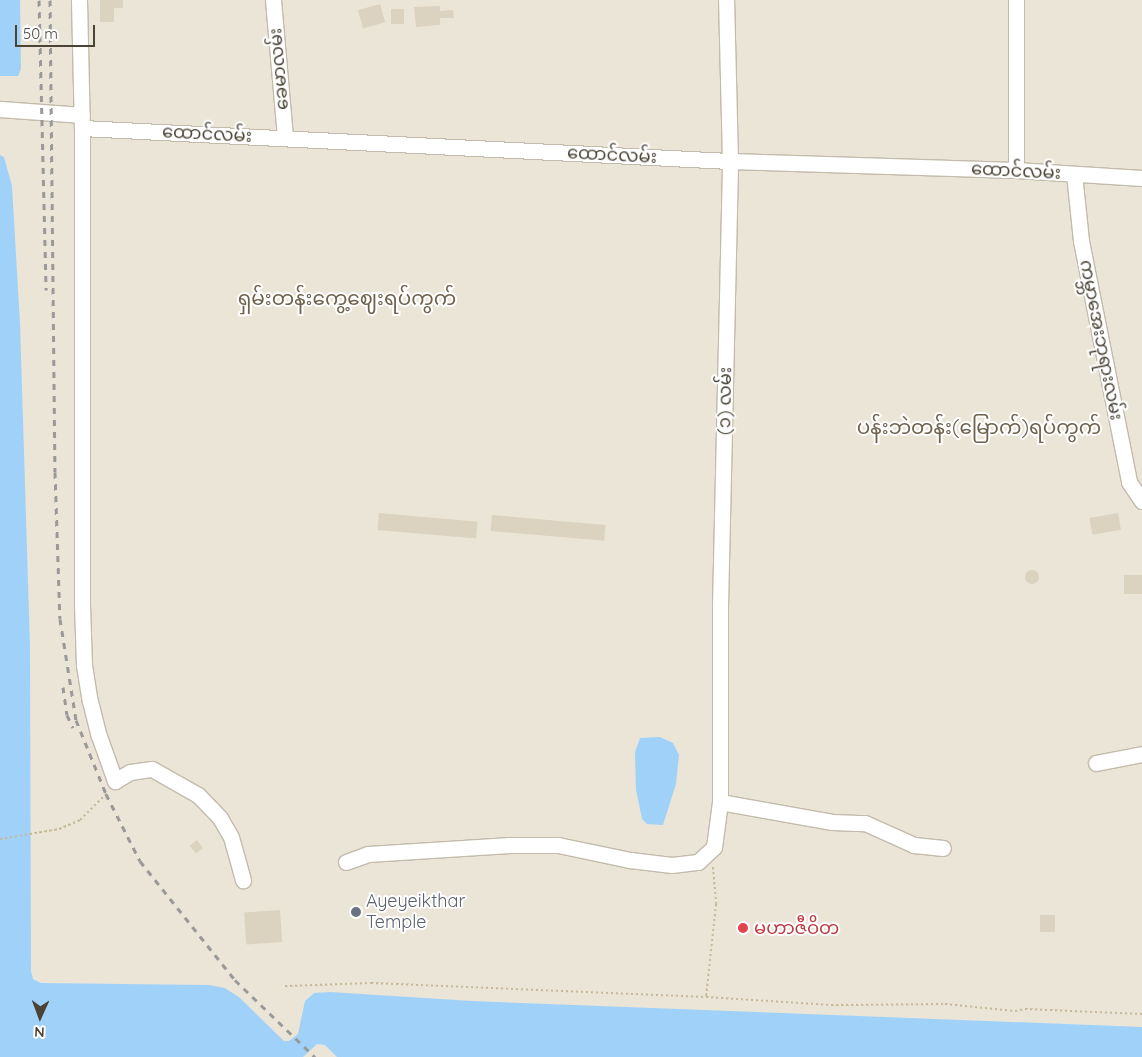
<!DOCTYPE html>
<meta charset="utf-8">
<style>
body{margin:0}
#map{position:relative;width:1142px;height:1057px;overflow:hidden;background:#f6f3ea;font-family:Quicksand,"Noto Sans Myanmar",sans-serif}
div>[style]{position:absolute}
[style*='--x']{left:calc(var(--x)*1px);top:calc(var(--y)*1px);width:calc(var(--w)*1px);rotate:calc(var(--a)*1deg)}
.residential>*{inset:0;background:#ebe5d7;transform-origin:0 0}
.water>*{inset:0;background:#a0d2f9}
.building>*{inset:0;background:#dcd2c0;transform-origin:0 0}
.round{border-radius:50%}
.path>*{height:2px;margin-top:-1px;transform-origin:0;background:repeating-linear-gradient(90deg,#c7b89a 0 2.5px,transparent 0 5px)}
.roads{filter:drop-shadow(1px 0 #c3bbab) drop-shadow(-1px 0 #c3bbab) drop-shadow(0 1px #c3bbab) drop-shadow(0 -1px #c3bbab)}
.minor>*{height:15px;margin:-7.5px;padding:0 7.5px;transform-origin:7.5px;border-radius:7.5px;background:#fff}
.rail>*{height:3px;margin-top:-1.5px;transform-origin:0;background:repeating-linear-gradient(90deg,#999 0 6px,transparent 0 12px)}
.dots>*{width:14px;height:14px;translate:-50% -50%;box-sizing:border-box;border:2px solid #fff;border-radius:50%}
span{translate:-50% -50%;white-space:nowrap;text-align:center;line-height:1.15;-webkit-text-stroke:4px #fff;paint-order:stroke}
.street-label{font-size:18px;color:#4b4436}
.worship-label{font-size:18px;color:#5b616d}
.left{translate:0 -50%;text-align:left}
.health-label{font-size:18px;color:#be3a42}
.quarter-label{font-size:20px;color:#70624c}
.north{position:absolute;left:15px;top:992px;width:50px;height:50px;-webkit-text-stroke:4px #fff;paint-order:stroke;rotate:182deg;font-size:14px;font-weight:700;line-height:20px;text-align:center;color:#4b4436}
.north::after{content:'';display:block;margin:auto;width:18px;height:22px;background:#4b4436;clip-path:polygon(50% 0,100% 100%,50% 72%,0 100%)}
.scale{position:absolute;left:15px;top:25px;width:80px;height:22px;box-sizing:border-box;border:2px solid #4b4436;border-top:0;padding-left:6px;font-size:15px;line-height:18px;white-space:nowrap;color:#4b4436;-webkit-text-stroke:4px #fff;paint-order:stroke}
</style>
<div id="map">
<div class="residential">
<div style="left:0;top:0;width:1142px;height:1057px"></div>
</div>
<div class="water">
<div style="clip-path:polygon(0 0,20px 0,21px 69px,18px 76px,0 76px)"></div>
<div style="clip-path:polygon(0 155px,4px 157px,12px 186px,20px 323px,30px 646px,31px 971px,33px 979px,41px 983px,209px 985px,225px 988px,240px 998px,284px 1041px,289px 1041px,298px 1034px,305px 1001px,314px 993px,330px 992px,472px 1001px,1142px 1027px,1142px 1057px,337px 1057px,325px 1045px,317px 1044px,303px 1057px,0 1057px)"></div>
<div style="clip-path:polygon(660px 737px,673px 743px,679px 755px,676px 784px,663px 825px,647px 824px,642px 819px,636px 790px,635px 752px,640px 738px)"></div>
</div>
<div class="building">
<div style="clip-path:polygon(100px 0,123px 0,123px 8px,114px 8px,114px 22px,100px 22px)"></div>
<div style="left:380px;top:4px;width:19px;height:23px;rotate:74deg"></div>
<div style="clip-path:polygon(440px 6px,440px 11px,453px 10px,454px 18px,440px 18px,440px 25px,416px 27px,414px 7px)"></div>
<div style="left:391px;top:9px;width:13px;height:15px"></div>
<div style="left:379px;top:513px;width:99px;height:17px;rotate:5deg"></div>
<div style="left:1118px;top:513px;width:17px;height:29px;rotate:80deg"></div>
<div style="left:492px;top:515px;width:114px;height:16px;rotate:5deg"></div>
<div class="round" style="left:1025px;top:570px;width:14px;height:14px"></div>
<div style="left:1142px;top:575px;width:19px;height:18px;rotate:90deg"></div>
<div style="left:197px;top:840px;width:10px;height:9px;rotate:53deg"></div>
<div class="round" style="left:350px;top:906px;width:12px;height:12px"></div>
<div style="left:280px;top:910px;width:32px;height:36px;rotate:86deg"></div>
<div style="left:1040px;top:915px;width:15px;height:17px"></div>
</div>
<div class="path">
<div style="--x:0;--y:839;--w:60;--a:-9.6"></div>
<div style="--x:59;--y:829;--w:23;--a:-23"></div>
<div style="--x:80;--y:820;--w:40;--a:-45"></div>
<div style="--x:713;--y:867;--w:37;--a:85"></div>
<div style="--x:716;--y:904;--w:94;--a:96.1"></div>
<div style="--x:706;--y:997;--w:125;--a:3.7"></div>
<div style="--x:831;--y:1005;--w:114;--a:-0.5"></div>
<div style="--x:945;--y:1004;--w:70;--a:5.7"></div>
<div style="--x:1015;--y:1011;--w:10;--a:-11"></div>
<div style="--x:1025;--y:1009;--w:117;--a:2.4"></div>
<div style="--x:285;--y:986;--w:86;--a:-2"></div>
<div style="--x:371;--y:983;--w:335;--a:2.4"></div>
</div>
<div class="roads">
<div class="minor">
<div style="--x:79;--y:0;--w:128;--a:88.7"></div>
<div style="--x:82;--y:128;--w:477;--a:90"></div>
<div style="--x:82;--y:605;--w:60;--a:88.1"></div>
<div style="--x:84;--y:665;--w:36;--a:81"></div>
<div style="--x:90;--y:701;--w:36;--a:76"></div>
<div style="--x:99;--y:736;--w:48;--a:70.4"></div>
<div style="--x:115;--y:781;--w:17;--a:-31"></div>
<div style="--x:130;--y:772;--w:22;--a:-8"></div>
<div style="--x:152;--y:769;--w:53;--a:29.5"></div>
<div style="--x:198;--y:795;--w:32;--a:46"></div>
<div style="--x:220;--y:818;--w:22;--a:60"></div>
<div style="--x:231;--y:837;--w:45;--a:74.4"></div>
<div style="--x:273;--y:0;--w:138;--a:85"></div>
<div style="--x:0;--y:109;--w:82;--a:4.2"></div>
<div style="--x:82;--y:128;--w:649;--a:2.92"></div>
<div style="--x:730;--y:161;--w:286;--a:1.8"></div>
<div style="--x:1016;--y:170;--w:126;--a:3.6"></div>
<div style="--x:1016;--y:170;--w:170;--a:-90"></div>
<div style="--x:1074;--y:174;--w:67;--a:84"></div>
<div style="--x:1081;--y:241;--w:246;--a:78.7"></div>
<div style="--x:1129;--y:482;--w:23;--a:56"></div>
<div style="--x:1096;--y:763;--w:47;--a:-11.1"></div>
<div style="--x:720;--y:802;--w:114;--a:10.1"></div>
<div style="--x:832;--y:822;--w:33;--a:2"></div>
<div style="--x:865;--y:823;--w:54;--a:24.2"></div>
<div style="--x:914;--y:845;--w:29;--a:6"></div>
<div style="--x:346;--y:862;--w:23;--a:-20"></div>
<div style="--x:368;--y:854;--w:142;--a:-3.6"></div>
<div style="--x:510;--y:845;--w:48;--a:0"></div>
<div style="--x:558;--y:845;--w:74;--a:11.8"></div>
<div style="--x:630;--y:860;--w:42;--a:6.8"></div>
<div style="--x:672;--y:865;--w:26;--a:-7"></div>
<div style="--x:698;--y:862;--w:22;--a:-43"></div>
<div style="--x:714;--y:847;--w:45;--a:-82.4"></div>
<div style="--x:720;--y:802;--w:196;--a:-90"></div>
<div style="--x:720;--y:606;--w:445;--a:-88.7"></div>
<div style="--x:730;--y:161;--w:161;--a:-91.4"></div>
</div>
</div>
<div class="rail">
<div style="--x:39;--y:0;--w:290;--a:88.6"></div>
<div style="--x:50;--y:0;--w:472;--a:89.4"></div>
<div style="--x:55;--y:472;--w:147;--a:88.1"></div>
<div style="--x:60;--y:619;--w:102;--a:81"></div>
<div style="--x:76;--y:720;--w:80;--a:67.9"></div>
<div style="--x:106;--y:794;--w:75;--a:63.1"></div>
<div style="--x:140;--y:861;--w:152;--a:51.4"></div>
<div style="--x:235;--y:980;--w:111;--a:43.9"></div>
<div style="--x:63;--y:687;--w:28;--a:82"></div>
<div style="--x:67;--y:715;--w:14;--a:65"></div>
</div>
<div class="dots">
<div style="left:356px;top:912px;background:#6b7280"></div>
<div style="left:743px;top:928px;background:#e0444e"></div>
</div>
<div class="street-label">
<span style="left:279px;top:69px;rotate:-95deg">ခေမာလမ်း</span>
<span style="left:207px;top:134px;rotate:3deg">ထောင်လမ်း</span>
<span style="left:612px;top:155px;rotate:3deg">ထောင်လမ်း</span>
<span style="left:1016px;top:171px;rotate:3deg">ထောင်လမ်း</span>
<span style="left:1101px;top:340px;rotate:79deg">ကမ္ဘာအေးဘုရားလမ်း</span>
<span style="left:725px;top:401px;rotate:-89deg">(၁) လမ်း</span>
</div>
<div class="worship-label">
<span class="left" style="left:366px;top:912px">Ayeyeikthar<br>Temple</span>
</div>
<div class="health-label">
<span class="left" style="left:754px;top:928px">မဟာဇီဝိတ</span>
</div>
<div class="quarter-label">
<span style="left:347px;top:297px">ရှမ်းတန်းကွေ့ဈေးရပ်ကွက်</span>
<span style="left:979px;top:426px">ပန်းဘဲတန်း(မြောက်)ရပ်ကွက်</span>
</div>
<div class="north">N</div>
<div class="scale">50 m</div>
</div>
